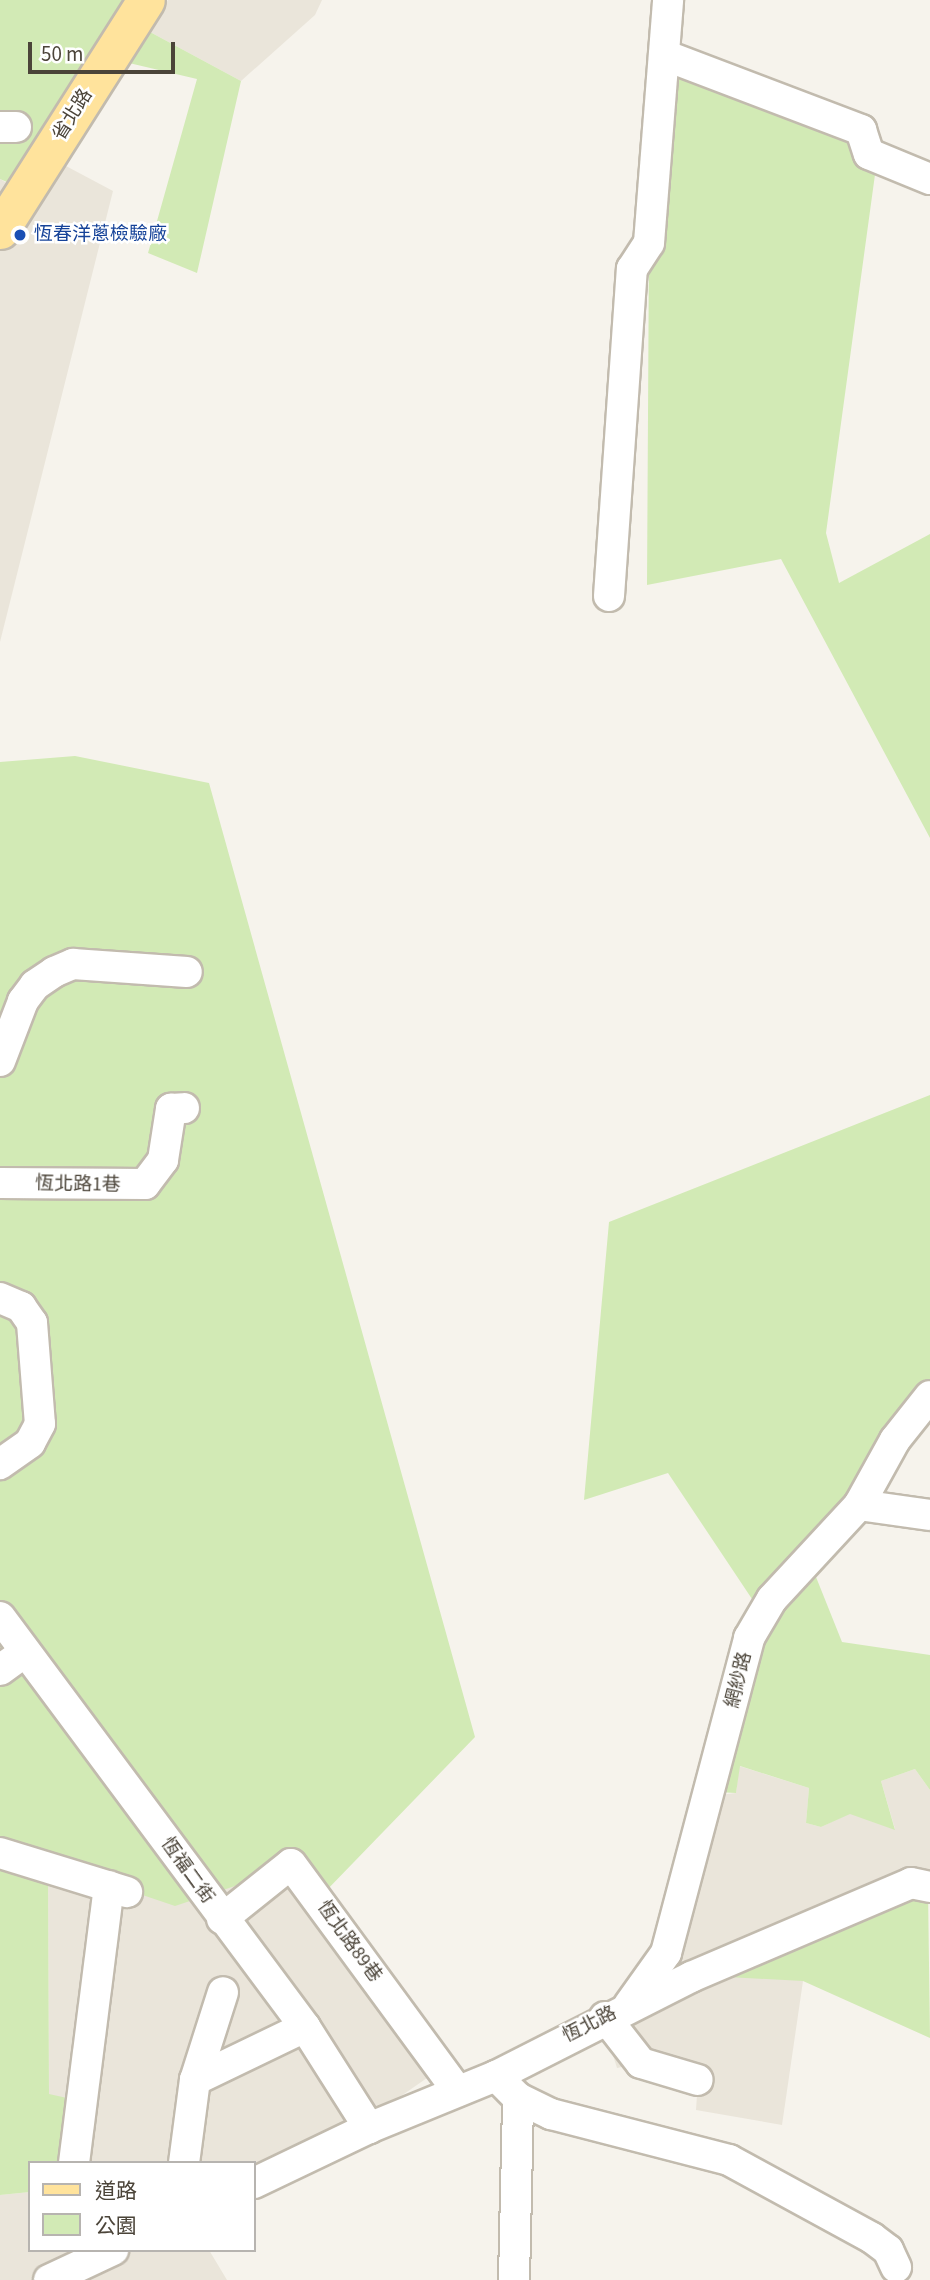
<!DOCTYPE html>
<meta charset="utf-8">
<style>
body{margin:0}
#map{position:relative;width:930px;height:2280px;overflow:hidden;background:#f6f3ec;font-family:"Source Sans 3","Noto Sans TC",sans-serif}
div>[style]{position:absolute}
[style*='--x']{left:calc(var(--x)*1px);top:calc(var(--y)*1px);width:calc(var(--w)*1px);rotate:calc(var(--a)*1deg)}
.residential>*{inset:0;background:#eae5da}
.green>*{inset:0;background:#d2eab5}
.roads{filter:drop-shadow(2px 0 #c2bbae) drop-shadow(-2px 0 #c2bbae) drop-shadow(0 2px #c2bbae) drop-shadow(0 -2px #c2bbae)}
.minor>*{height:30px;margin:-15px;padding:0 15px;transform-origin:15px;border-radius:15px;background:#fff}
.major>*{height:37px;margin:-18.5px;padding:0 18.5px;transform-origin:18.5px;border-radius:18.5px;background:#ffe39c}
.dots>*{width:19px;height:19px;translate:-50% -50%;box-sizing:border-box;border:4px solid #fff;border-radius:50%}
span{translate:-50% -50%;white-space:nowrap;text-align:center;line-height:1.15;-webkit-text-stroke:5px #fff;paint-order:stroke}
.street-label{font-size:19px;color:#4b4439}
.transit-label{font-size:19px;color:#164399}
.left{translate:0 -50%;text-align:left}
.legend{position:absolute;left:28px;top:2161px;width:228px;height:91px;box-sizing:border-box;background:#fff;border:2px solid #b7b4b0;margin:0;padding:9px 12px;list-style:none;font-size:21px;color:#4b4439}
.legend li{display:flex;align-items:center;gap:14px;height:35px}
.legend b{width:35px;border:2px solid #b7b4b0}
.scale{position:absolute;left:28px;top:42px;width:147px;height:32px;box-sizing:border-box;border:4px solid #4b4439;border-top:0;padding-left:9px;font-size:21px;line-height:24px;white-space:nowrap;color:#4b4439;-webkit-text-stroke:5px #fff;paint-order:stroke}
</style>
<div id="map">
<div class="residential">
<div style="clip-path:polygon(168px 0,322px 0,315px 15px,241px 81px,150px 32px)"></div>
<div style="clip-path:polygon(66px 166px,113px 191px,0 642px,0 179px,32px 198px)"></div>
<div style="clip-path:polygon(739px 1766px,809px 1788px,806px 1823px,821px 1827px,850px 1813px,895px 1829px,881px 1781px,915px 1769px,930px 1790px,930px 1888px,803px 1981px,782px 2125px,696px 2110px,698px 2080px,641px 2063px,617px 2068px,607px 2036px,658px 1970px,710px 1796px,736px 1793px)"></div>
<div style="clip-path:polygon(280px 1860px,437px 2071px,381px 2110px,254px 2169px,254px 2163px,76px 2163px,49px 2095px,48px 1862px,241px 1884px)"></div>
<div style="clip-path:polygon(30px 2192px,30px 2250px,209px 2250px,227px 2280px,0 2280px,0 2195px)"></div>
</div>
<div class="green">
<div style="clip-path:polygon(0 0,124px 0,9px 183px,0 179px)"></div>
<div style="clip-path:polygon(150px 32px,241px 81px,197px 273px,148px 253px,197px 79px,129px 63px)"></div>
<div style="clip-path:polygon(664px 55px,880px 138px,826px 533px,839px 583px,930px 534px,930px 838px,781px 559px,647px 585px,649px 243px)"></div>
<div style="clip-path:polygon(75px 756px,209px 783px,475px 1737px,323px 1894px,291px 1851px,241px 1884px,175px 1906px,48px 1863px,49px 2094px,85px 2102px,76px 2163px,30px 2163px,30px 2192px,0 2195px,0 762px)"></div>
<div style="clip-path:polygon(930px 1095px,930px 1413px,754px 1602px,668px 1473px,584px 1500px,609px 1222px)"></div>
<div style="clip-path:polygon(814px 1572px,842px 1642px,930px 1655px,930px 1790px,915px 1769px,881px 1781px,895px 1830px,850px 1814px,821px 1827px,806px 1823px,809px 1788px,740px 1766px,736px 1793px,717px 1792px,749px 1658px,787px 1597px)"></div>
<div style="clip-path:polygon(928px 1889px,930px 2038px,803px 1981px,709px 1976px)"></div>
</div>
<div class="roads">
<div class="minor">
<div style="--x:664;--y:55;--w:211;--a:20.8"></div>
<div style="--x:861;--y:130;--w:25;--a:72"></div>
<div style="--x:869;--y:154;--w:66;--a:22.3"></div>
<div style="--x:0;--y:127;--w:16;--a:0"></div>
<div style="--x:609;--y:596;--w:328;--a:-86"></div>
<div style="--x:632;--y:269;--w:31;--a:-57"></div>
<div style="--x:649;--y:243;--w:244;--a:-85.5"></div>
<div style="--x:0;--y:1061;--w:64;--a:-69"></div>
<div style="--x:23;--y:1001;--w:20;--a:-53"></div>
<div style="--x:35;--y:985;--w:23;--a:-34"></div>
<div style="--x:54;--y:972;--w:21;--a:-23"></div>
<div style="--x:73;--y:964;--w:114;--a:4"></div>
<div style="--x:0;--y:1183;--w:145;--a:0.4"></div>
<div style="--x:145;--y:1184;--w:30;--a:-53"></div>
<div style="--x:163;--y:1160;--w:52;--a:-81.1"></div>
<div style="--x:171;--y:1109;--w:13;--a:-4"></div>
<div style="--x:0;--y:1298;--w:23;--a:23"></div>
<div style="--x:21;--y:1307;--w:19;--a:55"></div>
<div style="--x:32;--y:1323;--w:101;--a:85.5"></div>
<div style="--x:40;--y:1424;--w:21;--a:118"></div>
<div style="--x:30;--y:1443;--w:37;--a:145"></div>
<div style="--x:859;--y:1505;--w:72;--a:8"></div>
<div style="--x:0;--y:1617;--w:511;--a:53.35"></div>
<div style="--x:305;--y:2027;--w:120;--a:57.6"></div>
<div style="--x:0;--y:1670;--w:31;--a:-36"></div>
<div style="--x:0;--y:1853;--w:133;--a:17.1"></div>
<div style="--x:222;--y:1919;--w:88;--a:-38.6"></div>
<div style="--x:291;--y:1864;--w:282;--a:53.7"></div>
<div style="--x:629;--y:2005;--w:64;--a:-54.6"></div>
<div style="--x:666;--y:1953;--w:326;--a:-75.2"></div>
<div style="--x:749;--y:1638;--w:45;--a:-59.5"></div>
<div style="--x:772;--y:1599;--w:128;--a:-47.2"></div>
<div style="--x:859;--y:1505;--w:74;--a:-61"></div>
<div style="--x:895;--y:1440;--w:56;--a:-51.5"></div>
<div style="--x:605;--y:2017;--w:58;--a:52"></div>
<div style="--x:641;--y:2063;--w:59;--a:16.6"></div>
<div style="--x:496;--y:2076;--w:31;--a:45"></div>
<div style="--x:518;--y:2098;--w:37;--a:26"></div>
<div style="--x:551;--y:2114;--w:184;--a:14.5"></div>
<div style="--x:729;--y:2160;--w:163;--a:28.6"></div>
<div style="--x:872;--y:2238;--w:20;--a:37"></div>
<div style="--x:888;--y:2250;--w:19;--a:65"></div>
<div style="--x:195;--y:2080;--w:122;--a:-25.7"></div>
<div style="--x:74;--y:2163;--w:279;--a:-82.8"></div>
<div style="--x:184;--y:2163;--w:84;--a:-82.5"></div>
<div style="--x:195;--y:2080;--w:92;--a:-72.3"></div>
<div style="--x:254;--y:2183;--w:127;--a:-25.6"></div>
<div style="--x:369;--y:2128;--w:137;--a:-22.3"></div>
<div style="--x:496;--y:2076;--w:219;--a:-26.9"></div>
<div style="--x:691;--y:1977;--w:239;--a:-23.1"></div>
<div style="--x:911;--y:1883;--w:19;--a:12"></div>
<div style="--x:49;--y:2280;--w:71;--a:-25.1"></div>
<div style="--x:514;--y:2280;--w:182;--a:-88.7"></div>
</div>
<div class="major">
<div style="--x:0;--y:230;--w:272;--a:-57.6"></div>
</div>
</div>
<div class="dots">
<div style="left:20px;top:235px;background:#1a4fb4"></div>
</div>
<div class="street-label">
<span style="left:73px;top:115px;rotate:-58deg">省北路</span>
<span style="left:78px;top:1185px;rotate:1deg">恆北路1巷</span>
<span style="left:739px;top:1680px;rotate:-76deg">網紗路</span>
<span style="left:187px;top:1871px;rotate:54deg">恆福二街</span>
<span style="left:349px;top:1942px;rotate:54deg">恆北路89巷</span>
<span style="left:590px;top:2025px;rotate:-27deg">恆北路</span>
</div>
<div class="transit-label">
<span class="left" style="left:34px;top:235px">恆春洋蔥檢驗廠</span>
</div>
<ul class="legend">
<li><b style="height:9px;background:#ffe39c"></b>道路</li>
<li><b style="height:19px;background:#d2eab5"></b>公園</li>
</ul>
<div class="scale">50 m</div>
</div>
